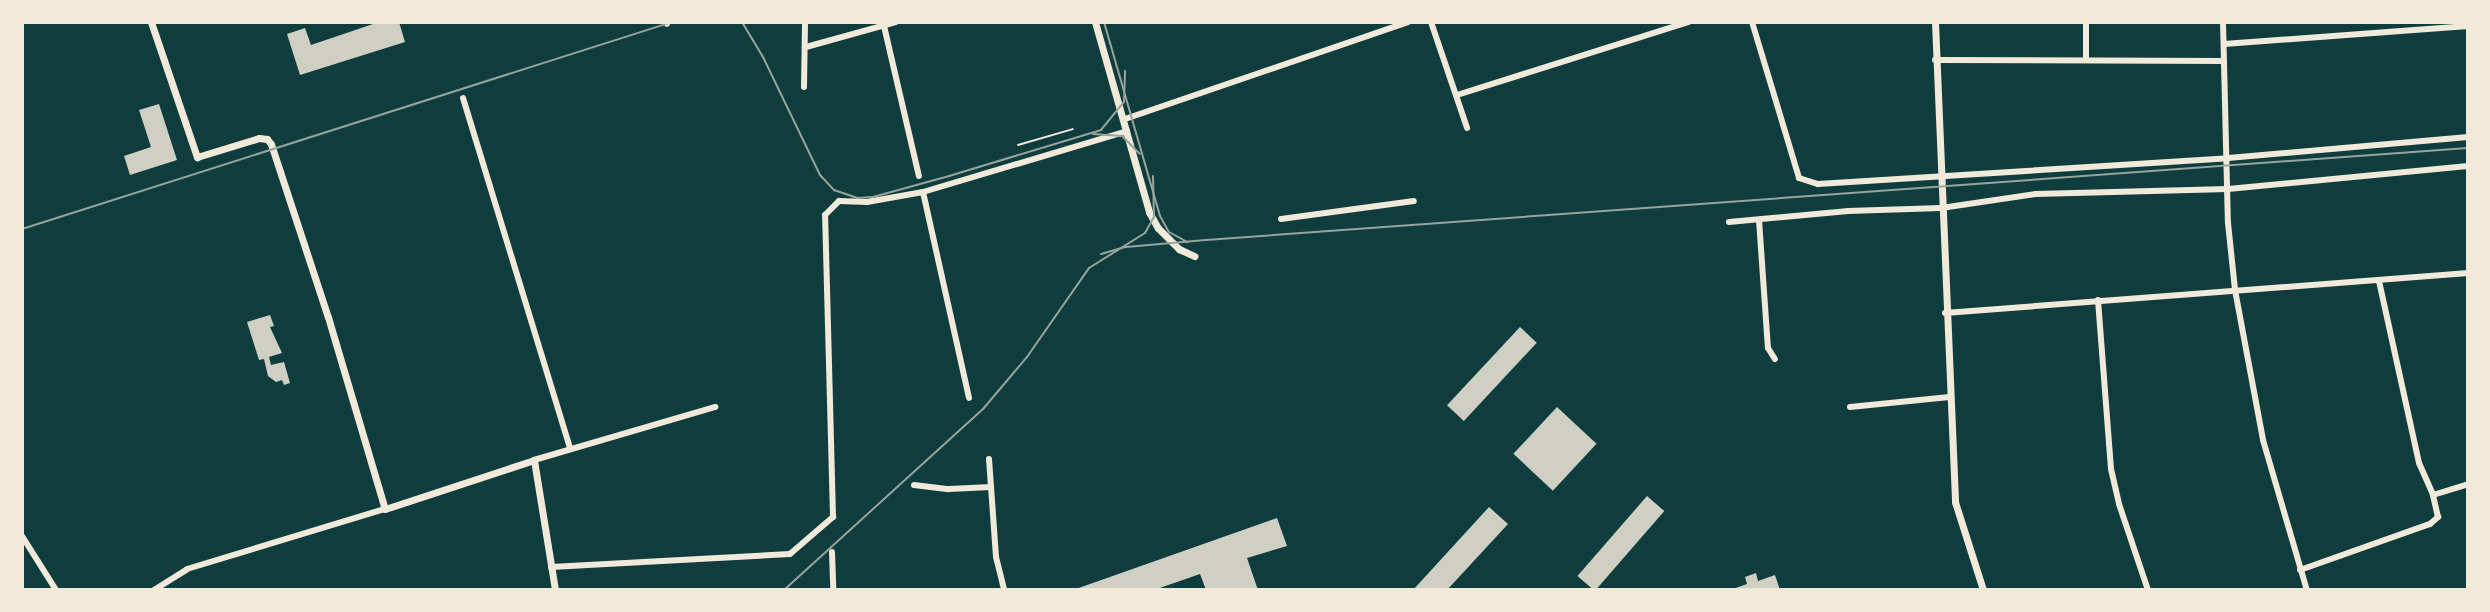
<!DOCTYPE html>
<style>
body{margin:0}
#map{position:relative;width:2490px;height:612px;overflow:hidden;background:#0f3d3e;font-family:Arial,sans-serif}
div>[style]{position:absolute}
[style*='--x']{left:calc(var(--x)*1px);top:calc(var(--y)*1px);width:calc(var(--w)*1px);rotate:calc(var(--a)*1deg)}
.building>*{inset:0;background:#cfcfc3;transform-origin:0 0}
.path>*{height:2px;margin:-1px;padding:0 1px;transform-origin:1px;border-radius:1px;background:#f1e9da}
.minor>*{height:6px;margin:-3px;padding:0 3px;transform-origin:3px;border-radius:3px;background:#f1e9da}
.tertiary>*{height:7px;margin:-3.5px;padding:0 3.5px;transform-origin:3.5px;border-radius:3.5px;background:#f1e9da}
.tram>*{height:2px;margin:-1px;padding:0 1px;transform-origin:1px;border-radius:1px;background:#97a49c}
span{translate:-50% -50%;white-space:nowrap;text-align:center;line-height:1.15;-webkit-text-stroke:6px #f1e9da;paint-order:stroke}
.frame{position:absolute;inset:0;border:24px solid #f1e9da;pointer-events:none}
</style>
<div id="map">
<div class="building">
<div style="clip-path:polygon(379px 22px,399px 22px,405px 42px,300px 75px,287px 34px,305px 28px,311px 45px)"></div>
<div style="clip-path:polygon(159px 104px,177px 160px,130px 175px,124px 156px,151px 147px,139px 110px)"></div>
<div style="clip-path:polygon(270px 315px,274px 326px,270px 327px,282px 353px,269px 357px,271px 365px,284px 362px,290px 383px,284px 385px,282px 380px,276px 382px,268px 376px,264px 359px,259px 360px,247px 322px)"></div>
<div style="left:1520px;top:327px;width:23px;height:107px;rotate:43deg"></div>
<div style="left:1557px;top:407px;width:54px;height:64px;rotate:43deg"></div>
<div style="left:1647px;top:496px;width:23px;height:106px;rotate:41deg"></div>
<div style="clip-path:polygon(1489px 507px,1508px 524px,1447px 590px,1413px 590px)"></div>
<div style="clip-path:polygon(1277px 518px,1287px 546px,1247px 558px,1258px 590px,1206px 590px,1200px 574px,1154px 590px,1073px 590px)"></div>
<div style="clip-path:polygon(1756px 573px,1758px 581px,1775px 575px,1780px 590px,1730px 590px,1747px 584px,1745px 577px)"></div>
</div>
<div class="path">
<div style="--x:1018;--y:145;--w:57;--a:-16.2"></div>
</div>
<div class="minor">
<div style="--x:666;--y:22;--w:2;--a:63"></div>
<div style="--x:1431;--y:22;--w:112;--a:71.2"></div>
<div style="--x:1752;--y:22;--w:163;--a:73.2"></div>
<div style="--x:1799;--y:178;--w:20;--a:18"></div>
<div style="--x:1818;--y:184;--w:411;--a:-3.6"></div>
<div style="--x:2228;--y:158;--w:241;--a:-5"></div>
<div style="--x:2223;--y:22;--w:201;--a:88.6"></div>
<div style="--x:2228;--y:223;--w:67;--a:84"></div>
<div style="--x:2235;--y:290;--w:153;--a:79.4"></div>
<div style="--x:2263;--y:440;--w:156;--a:73.7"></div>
<div style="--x:884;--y:26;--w:154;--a:76.9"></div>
<div style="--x:2224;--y:44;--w:245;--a:-4.2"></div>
<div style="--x:806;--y:47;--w:93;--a:-15.5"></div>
<div style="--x:1935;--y:60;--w:289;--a:0.2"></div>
<div style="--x:2086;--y:60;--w:38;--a:-90"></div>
<div style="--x:804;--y:87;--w:65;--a:-89.1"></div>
<div style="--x:1457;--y:95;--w:243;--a:-17.5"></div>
<div style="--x:463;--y:98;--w:367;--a:73"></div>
<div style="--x:1125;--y:119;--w:299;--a:-18.9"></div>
<div style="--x:923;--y:192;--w:211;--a:77.4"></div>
<div style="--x:1281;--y:219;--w:134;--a:-7.7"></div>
<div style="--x:1759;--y:220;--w:128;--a:86"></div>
<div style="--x:1768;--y:348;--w:13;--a:58"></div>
<div style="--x:1729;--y:222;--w:120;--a:-5.3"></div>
<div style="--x:1848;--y:211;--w:93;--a:-1.8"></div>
<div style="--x:1941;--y:208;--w:96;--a:-8.4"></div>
<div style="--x:2036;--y:194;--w:192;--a:-1.5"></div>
<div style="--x:2228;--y:189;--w:241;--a:-5.5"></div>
<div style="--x:2379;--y:281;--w:186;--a:77.6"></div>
<div style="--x:2419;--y:463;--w:35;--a:66"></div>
<div style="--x:2098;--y:300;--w:169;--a:85.6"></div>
<div style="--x:2111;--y:469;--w:36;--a:77"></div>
<div style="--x:2119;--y:504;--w:91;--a:71.4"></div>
<div style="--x:1945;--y:313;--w:525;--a:-4.37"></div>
<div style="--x:1850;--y:407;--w:100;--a:-5.8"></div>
<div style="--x:989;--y:459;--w:98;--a:85.9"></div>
<div style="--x:996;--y:557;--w:34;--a:76"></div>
<div style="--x:534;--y:460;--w:189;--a:-16.3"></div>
<div style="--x:914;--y:485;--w:35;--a:7"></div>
<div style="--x:949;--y:489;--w:42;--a:-2.7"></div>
<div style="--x:22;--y:536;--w:64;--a:57.8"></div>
<div style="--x:832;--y:552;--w:38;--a:88"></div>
<div style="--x:551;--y:567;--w:239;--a:-3.1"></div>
<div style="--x:790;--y:554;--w:57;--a:-40.7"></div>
<div style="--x:833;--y:517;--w:302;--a:-91.5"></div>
<div style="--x:825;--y:215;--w:20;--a:-45"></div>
<div style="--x:839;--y:201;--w:28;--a:2"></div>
<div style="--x:867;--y:202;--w:57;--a:-10.1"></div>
<div style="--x:923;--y:192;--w:213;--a:-16.6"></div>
<div style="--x:2300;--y:570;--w:138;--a:-19.5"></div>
<div style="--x:2430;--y:524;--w:11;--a:-41"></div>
<div style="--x:2438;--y:517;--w:23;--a:-103"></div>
<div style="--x:2433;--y:495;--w:37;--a:-17"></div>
<div style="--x:154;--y:590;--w:39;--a:-32"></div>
<div style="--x:187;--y:569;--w:207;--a:-16.9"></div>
</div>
<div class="tertiary">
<div style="--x:151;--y:22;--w:143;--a:71.2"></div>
<div style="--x:197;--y:157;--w:65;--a:-17"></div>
<div style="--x:259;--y:138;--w:8;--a:7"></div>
<div style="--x:267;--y:139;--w:6;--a:51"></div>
<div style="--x:271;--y:144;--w:182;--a:71.8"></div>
<div style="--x:328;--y:317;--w:200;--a:73.5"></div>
<div style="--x:385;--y:509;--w:157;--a:-18.2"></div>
<div style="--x:534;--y:460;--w:132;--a:80.8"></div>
<div style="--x:1095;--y:22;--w:198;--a:74.1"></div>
<div style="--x:1149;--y:212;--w:18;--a:61"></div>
<div style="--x:1158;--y:228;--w:30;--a:45"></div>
<div style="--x:1179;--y:249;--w:17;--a:25"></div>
<div style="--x:1935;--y:22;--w:480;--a:87.6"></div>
<div style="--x:1955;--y:502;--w:92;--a:72.3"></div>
</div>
<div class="tram">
<div style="--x:742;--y:22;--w:39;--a:59"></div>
<div style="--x:762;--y:55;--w:133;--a:64.2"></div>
<div style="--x:820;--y:175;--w:21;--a:47"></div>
<div style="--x:834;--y:190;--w:24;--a:19"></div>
<div style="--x:857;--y:198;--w:16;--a:-4"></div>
<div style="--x:873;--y:197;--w:79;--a:-15.4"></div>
<div style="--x:949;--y:176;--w:159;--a:-16.8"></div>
<div style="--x:1101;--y:130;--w:36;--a:-51"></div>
<div style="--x:1124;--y:102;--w:31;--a:-88"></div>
<div style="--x:1104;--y:22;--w:202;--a:73.9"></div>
<div style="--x:1160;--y:216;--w:18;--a:61"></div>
<div style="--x:1169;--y:232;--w:21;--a:29"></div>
<div style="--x:1093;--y:134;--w:29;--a:4"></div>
<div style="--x:1122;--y:136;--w:25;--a:45"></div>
<div style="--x:22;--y:229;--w:682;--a:-17.66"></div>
<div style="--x:1101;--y:254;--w:26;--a:-16"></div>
<div style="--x:1126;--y:247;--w:80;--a:-5"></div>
<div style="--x:1206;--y:240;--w:1265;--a:-4.17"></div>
<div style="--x:784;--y:590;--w:269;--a:-42.3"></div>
<div style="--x:983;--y:409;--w:68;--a:-49.8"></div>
<div style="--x:1027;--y:357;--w:108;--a:-55.1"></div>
<div style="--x:1089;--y:268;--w:66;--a:-32"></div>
<div style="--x:1145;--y:233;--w:18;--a:-61"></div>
<div style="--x:1154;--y:217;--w:41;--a:-91.4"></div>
</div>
<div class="frame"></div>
</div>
